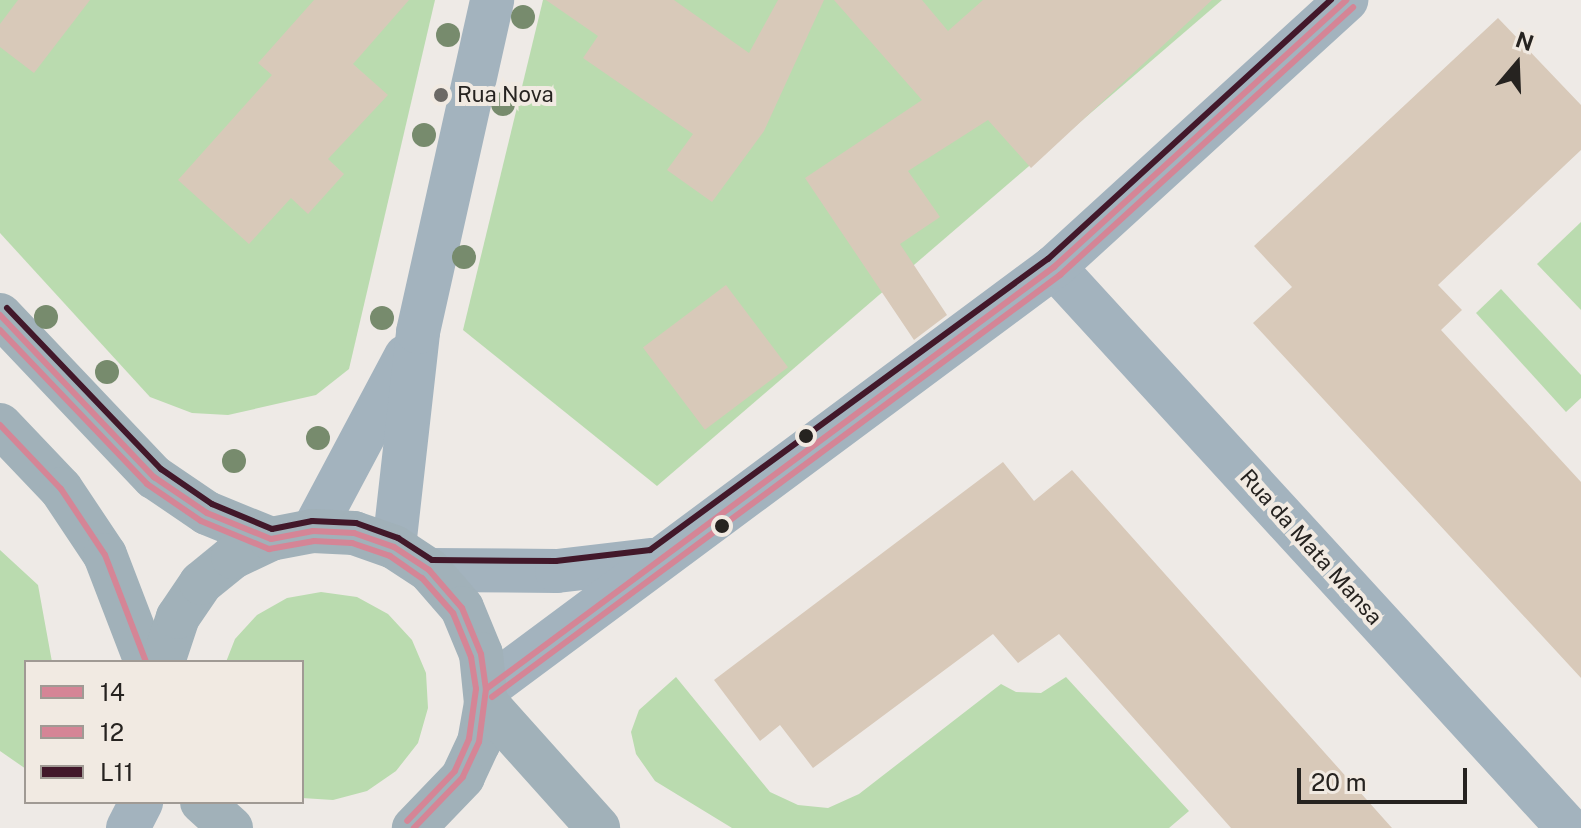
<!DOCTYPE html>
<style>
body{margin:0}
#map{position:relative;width:1581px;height:828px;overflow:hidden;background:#eeeae6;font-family:"Public Sans",sans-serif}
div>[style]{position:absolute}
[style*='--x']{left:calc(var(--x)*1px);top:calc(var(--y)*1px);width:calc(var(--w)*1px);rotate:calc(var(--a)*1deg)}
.green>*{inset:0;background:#badbaf}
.building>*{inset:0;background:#d8c9b9;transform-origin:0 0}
.minor>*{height:44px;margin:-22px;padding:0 22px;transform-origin:22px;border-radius:22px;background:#a3b3be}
.tertiary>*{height:44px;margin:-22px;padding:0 22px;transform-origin:22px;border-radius:22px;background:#a3b3be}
.primary>*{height:44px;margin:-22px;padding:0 22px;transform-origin:22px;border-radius:22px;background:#a1b1b9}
.bus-1>*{height:6px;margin:-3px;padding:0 3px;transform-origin:3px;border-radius:3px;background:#d58596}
.bus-2>*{height:6px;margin:-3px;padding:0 3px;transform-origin:3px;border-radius:3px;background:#d58596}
.bus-3>*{height:6px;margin:-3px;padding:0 3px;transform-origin:3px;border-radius:3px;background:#42182a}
.trees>*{width:24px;height:24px;margin:-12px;border-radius:50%;background:#778b6d}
.dots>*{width:22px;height:22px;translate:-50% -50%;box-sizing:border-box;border:4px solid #f1eae2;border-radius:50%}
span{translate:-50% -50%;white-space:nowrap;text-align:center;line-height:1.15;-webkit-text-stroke:8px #f1eae2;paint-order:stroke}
.poi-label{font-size:22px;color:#262320}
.left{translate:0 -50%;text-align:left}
.street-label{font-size:22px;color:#262320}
.legend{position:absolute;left:24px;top:660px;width:280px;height:144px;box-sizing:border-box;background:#f1eae2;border:2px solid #a09a94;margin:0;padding:10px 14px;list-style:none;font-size:24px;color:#262320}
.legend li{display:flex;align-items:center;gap:16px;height:40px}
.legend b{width:40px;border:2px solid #a09a94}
.north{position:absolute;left:1477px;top:24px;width:80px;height:80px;-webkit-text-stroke:6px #f1eae2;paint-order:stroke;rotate:19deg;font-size:22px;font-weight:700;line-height:32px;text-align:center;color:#262320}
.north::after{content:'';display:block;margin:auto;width:28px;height:36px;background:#262320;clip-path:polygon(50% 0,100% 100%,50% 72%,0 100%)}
.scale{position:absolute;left:1297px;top:768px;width:170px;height:36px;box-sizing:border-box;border:4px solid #262320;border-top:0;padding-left:10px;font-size:24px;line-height:28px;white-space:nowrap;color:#262320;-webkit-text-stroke:6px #f1eae2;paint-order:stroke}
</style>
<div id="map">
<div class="green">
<div style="clip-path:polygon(0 0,435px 0,349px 369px,316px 395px,228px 415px,192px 413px,150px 397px,0 233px)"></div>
<div style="clip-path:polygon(543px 0,1222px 0,657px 486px,463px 330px)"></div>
<div style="clip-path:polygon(1581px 222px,1581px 310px,1537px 264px)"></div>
<div style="clip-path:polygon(1501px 289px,1581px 375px,1581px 398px,1566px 412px,1476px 313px)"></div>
<div style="clip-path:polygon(0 550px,38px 585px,52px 662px,26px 662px,26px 769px,0 751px)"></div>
<div style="clip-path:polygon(321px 592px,357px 597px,388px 614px,412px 640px,426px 673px,428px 708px,418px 743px,396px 771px,367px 791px,333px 800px,302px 798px,302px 662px,226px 662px,235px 639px,257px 615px,287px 598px)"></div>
<div style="clip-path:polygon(676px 677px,770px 792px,798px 805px,828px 808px,859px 794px,1001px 684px,1016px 692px,1041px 693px,1066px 677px,1189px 811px,1169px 828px,732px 828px,655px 781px,636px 754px,631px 732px,639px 710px)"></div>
</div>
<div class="building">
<div style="clip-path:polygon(18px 0,90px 0,34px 73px,0 47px,0 24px)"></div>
<div style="clip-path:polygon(314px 0,409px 0,353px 64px,388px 95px,328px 159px,344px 174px,308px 214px,291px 198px,249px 244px,178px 180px,272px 75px,258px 63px)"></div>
<div style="clip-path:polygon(546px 0,674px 0,749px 53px,778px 0,824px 0,764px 131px,712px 202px,667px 170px,693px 134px,583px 58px,598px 36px)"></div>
<div style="clip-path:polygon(834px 0,922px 0,948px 31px,983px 0,1212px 0,1031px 168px,988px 120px,908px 171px,940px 217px,900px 244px,947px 315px,914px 340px,805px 178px,922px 100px)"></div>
<div style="clip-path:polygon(1498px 18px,1581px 105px,1581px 150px,1438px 285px,1462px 310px,1441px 330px,1581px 482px,1581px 678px,1253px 323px,1292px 287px,1254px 246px)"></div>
<div style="left:726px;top:285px;width:103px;height:104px;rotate:53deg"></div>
<div style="clip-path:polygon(1003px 462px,1034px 501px,1072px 470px,1392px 828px,1231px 828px,1059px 634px,1018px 663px,993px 634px,813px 768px,780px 725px,760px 741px,714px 680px)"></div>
</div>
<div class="minor">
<div style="--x:1054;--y:267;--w:761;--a:47.5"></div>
<div style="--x:313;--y:531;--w:198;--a:-62"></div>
<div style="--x:394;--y:547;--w:216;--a:-83.6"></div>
<div style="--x:418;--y:332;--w:340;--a:-77.4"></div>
<div style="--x:128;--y:828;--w:29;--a:-63"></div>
</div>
<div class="tertiary">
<div style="--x:429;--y:570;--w:128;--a:0.4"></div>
<div style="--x:557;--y:571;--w:96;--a:-6.6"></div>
<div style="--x:486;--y:689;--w:708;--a:-36.61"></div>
<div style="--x:1054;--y:267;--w:396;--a:-42.4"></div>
</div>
<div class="primary">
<div style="--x:0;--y:315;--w:224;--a:46.5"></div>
<div style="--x:154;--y:477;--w:64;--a:34.2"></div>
<div style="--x:207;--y:513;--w:69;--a:22.1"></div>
<div style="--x:0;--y:425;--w:88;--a:46.4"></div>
<div style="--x:61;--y:489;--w:79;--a:56.3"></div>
<div style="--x:105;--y:555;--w:115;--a:69"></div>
<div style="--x:163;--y:662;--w:47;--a:-71.6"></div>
<div style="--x:178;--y:617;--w:41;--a:-55.9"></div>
<div style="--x:201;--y:583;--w:41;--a:-39.1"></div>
<div style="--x:233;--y:557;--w:42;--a:-25.3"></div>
<div style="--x:271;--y:539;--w:43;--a:-10.8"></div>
<div style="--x:313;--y:531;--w:41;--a:2.8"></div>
<div style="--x:354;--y:533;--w:42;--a:19.3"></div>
<div style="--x:394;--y:547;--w:42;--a:33.3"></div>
<div style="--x:429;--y:570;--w:50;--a:49"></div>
<div style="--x:462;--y:608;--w:50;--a:67.6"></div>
<div style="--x:481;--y:654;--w:49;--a:84.2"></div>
<div style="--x:486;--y:703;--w:40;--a:100"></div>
<div style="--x:479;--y:742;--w:38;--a:115"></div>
<div style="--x:463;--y:777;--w:71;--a:133.9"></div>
<div style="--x:486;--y:703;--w:168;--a:48.1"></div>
<div style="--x:202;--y:802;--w:39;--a:42"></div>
</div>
<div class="bus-1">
<div style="--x:0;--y:315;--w:224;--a:46.5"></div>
<div style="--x:154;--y:477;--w:64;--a:34.2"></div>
<div style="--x:207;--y:513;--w:69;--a:22.1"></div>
<div style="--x:271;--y:539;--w:43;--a:-10.8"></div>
<div style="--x:313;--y:531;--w:41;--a:2.8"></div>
<div style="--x:354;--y:533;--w:42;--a:19.3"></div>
<div style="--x:394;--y:547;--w:42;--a:33.3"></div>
<div style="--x:429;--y:570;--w:50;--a:49"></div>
<div style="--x:462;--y:608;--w:50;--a:67.6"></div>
<div style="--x:481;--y:654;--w:35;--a:82"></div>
<div style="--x:486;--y:689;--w:53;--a:97.5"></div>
<div style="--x:479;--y:742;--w:38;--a:115"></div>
<div style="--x:463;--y:777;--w:71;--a:133.9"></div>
<div style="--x:0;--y:425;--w:88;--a:46.4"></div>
<div style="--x:61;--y:489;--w:79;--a:56.3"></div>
<div style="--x:105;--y:555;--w:115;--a:69"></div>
<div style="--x:486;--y:689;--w:708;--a:-36.61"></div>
<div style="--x:1054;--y:267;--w:396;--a:-42.4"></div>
</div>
<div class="bus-2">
<div style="--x:0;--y:330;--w:213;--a:46.3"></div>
<div style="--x:147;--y:484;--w:65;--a:34.4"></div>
<div style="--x:201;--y:521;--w:74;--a:22.4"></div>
<div style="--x:269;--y:549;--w:46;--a:-10.1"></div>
<div style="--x:314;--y:541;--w:38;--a:3"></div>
<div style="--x:352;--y:543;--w:40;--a:18.9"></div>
<div style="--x:390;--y:556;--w:39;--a:35"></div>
<div style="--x:422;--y:578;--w:47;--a:48.5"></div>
<div style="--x:453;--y:613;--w:48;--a:67.8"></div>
<div style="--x:471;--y:657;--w:32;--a:81"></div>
<div style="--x:476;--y:689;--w:50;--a:98"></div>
<div style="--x:469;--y:739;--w:35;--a:114"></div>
<div style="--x:455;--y:771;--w:69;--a:133.8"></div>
<div style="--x:492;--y:697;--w:708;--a:-36.61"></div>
<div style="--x:1060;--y:275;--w:397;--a:-42.4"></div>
</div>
<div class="bus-3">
<div style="--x:7;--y:308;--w:223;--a:46.3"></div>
<div style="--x:161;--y:469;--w:62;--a:34.5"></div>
<div style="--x:212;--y:504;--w:65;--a:22.6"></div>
<div style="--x:272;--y:529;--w:41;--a:-11.3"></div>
<div style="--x:312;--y:521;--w:44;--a:2.6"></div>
<div style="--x:356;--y:523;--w:45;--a:19.7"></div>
<div style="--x:398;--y:538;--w:40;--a:32.9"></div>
<div style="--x:432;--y:560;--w:124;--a:0.5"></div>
<div style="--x:556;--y:561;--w:95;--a:-6.7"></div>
<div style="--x:650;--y:550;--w:493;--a:-36.2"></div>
<div style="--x:1048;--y:259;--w:384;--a:-42.5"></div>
</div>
<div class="trees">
<div style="left:523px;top:17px"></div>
<div style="left:448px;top:35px"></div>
<div style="left:503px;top:104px"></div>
<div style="left:424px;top:135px"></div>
<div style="left:464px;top:257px"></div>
<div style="left:46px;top:317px"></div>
<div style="left:382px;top:318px"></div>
<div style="left:107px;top:372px"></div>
<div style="left:318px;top:438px"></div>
<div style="left:234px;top:461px"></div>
</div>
<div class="dots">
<div style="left:441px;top:95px;background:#6c6965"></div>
<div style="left:806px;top:436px;background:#262320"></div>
<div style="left:722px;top:526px;background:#262320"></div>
</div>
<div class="poi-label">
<span class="left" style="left:457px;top:95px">Rua Nova</span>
</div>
<div class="street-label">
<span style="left:1311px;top:547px;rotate:48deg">Rua da Mata Mansa</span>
</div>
<ul class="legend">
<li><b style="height:10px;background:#d58596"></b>14</li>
<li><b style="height:10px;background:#d58596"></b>12</li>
<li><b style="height:10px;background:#42182a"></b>L11</li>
</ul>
<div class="north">N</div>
<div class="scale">20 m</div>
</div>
